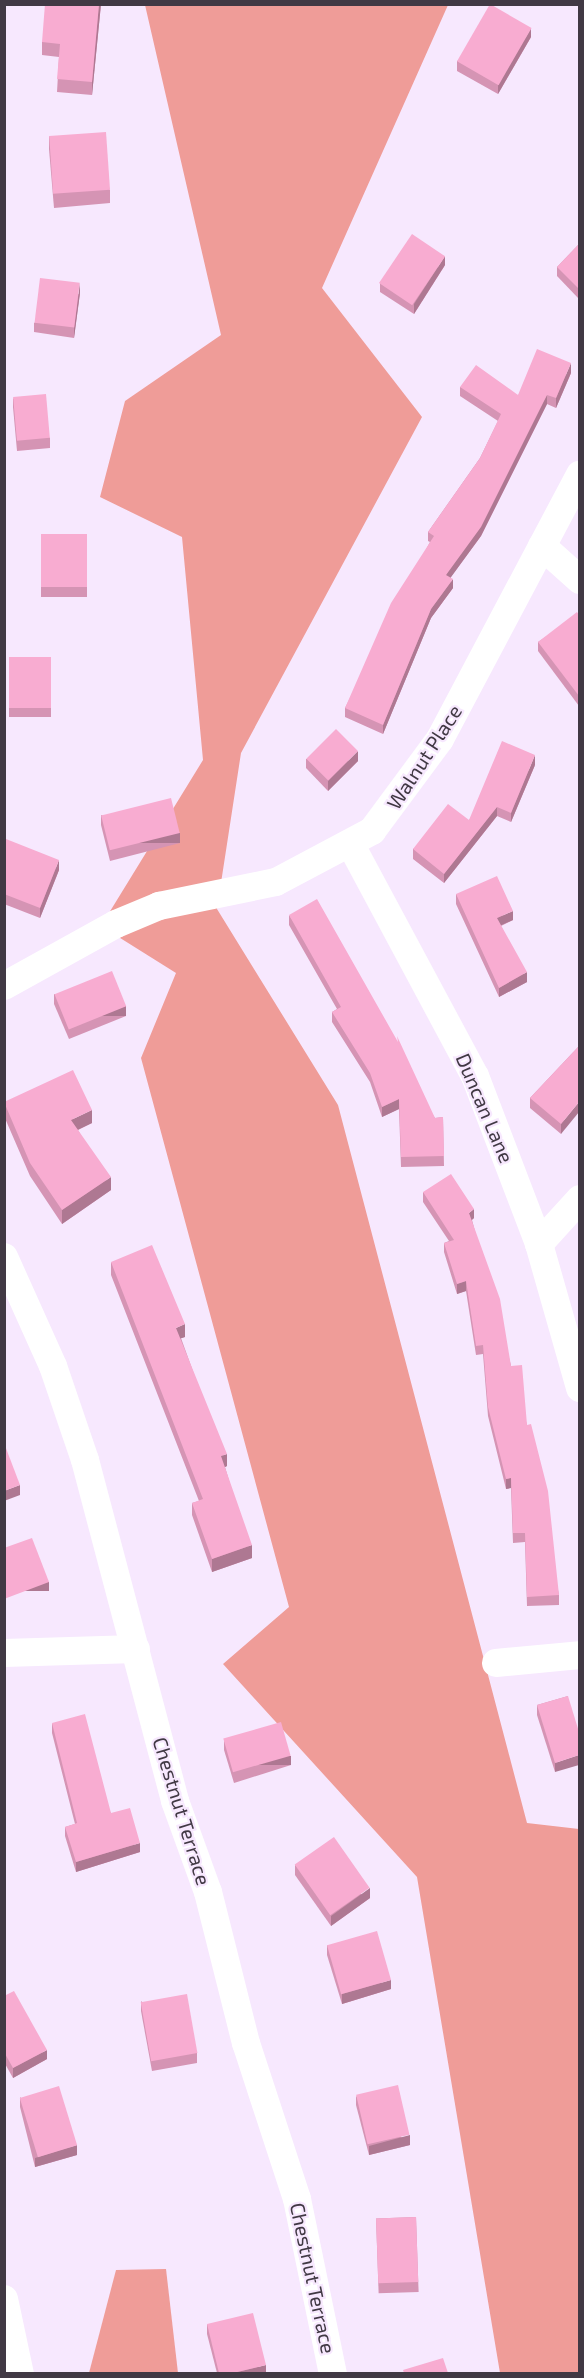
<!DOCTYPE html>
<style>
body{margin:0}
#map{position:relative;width:584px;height:2378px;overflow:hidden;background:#f7e8fe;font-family:"Exo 2",sans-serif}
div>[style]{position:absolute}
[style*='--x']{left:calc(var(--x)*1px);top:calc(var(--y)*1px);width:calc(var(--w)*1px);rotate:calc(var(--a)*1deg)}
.forest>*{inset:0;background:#ef9c98}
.minor>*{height:28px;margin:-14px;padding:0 14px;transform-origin:14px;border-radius:14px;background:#fff}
.wall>*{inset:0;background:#d594b4;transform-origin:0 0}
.shaded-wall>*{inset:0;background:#ae7892;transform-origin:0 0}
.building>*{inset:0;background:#f8acd1;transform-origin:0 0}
span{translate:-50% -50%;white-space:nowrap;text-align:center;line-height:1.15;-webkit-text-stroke:4.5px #f7e8fe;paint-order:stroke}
.street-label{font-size:20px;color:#413944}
.frame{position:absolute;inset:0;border:6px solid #413944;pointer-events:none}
</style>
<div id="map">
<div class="forest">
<div style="clip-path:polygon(145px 5px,448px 5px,322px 288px,422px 417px,241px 753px,217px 909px,338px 1105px,527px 1823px,579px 1829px,579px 2373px,500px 2373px,417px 1877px,223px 1664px,289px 1607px,141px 1058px,176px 973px,101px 926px,203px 760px,182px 537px,100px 497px,125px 401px,221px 335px)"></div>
<div style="clip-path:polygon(166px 2269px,178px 2373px,89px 2373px,116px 2270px)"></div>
</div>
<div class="minor">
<div style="--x:542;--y:546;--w:51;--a:41.8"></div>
<div style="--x:351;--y:845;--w:262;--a:61.8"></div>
<div style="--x:475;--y:1076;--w:180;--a:69.1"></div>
<div style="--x:539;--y:1244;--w:150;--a:74.1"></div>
<div style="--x:4;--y:986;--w:128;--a:-29"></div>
<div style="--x:116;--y:924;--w:47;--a:-22.7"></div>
<div style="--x:159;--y:906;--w:119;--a:-11.6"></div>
<div style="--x:276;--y:882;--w:109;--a:-28"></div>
<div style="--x:372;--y:831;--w:114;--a:-53.5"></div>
<div style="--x:440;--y:739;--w:299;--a:-62.1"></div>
<div style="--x:539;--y:1244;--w:61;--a:-47.7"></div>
<div style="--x:4;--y:1257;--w:120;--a:65.8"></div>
<div style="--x:53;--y:1366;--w:99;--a:71.2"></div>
<div style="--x:85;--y:1460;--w:353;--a:75.2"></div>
<div style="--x:175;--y:1801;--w:97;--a:70.1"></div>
<div style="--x:208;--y:1892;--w:156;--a:75.9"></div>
<div style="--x:246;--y:2043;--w:164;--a:71.9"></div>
<div style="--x:297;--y:2199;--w:179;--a:78.4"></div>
<div style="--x:4;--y:1653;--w:132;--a:-1.7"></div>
<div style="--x:496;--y:1663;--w:84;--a:-5.4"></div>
<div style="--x:4;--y:2299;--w:77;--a:78"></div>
</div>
<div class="wall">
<div style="clip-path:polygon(101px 4px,92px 95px,57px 92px,59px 57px,42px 55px,42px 42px)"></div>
<div style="clip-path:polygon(531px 37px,498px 94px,457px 71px,457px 61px)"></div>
<div style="clip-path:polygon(49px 136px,110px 190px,110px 203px,54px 208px,49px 149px)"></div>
<div style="clip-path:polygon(579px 244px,579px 299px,557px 276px,557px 267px)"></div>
<div style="clip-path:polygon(445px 265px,414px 314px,380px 292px,380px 283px)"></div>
<div style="clip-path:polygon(80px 293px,74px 338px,34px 332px,34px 323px)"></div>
<div style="clip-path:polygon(571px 373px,556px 408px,547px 404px,481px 536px,450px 578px,453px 588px,431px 618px,383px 734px,345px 717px,345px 708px,430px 542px,428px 541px,428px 532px,480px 458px,498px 421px,460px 396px,460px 387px,518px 395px)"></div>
<div style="clip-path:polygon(13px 398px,50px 438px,50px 448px,17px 451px,13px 407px)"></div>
<div style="left:41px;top:534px;width:46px;height:63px"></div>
<div style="clip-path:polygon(579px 615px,579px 706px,538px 651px,538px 642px)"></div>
<div style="left:9px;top:657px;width:42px;height:60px"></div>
<div style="clip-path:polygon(306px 759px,358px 761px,328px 791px,306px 768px)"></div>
<div style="clip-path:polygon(535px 765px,511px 822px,497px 816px,444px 883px,413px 859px,413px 849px,469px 820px)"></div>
<div style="clip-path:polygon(101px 815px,180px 843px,110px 861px,101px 825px)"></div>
<div style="clip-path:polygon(4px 843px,59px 870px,40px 918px,4px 904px)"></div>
<div style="clip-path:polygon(456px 894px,513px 920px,501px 926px,527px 982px,499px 997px,456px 904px)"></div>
<div style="clip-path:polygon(289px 915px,435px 1118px,443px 1117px,444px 1166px,401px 1167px,399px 1109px,382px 1117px,370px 1082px,332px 1022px,332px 1012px,337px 1009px,289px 925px)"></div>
<div style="clip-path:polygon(54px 994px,126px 1016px,69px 1039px,54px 1004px)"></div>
<div style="clip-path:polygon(579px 1046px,561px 1134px,530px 1108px,530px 1098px)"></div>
<div style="clip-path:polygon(4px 1102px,92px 1123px,78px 1130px,111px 1190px,62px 1224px,30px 1176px,4px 1116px)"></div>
<div style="clip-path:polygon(423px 1192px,474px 1218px,472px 1220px,527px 1425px,559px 1595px,559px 1605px,527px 1606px,525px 1542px,513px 1543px,511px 1488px,506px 1489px,488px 1416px,483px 1354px,476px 1355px,466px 1291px,457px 1294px,444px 1252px,444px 1243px,449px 1241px,423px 1202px)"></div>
<div style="clip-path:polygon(111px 1262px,185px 1337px,181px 1338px,227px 1466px,225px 1467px,252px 1558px,212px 1572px,192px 1515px,192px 1503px,199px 1501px,111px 1275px)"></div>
<div style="clip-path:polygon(568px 1696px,555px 1772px,537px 1715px,537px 1705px)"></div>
<div style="clip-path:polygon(52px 1723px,111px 1813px,140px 1852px,76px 1872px,65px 1836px,65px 1827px,75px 1824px,52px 1733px)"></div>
<div style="clip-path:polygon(224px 1741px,291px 1765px,234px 1783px,224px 1750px)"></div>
<div style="clip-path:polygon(295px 1865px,370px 1898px,331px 1926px,295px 1875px)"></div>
<div style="clip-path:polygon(327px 1945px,391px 1989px,342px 2004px,327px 1955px)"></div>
<div style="clip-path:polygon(4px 1996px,47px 2059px,13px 2078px,4px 2062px)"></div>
<div style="clip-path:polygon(141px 2001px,197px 2053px,197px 2063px,152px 2071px,141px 2011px)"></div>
<div style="clip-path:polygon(356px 2096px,410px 2145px,369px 2155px,356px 2105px)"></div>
<div style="clip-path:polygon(20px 2097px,77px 2155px,35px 2167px,20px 2107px)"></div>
<div style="left:416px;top:2217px;width:75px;height:40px;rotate:88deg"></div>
<div style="clip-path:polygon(207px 2324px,266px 2373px,217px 2373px,207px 2334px)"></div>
</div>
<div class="shaded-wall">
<div style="clip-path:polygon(99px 4px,101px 4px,92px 95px,92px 82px)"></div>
<div style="clip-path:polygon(531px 28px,531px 37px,498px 94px,498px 85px)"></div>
<div style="clip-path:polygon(445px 256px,445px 265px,414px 314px,414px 304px)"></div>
<div style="clip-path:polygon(80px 283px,80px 293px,74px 338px,74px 328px)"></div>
<div style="clip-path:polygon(571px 363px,571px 373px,556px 408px,556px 398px)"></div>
<div style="clip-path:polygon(547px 395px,547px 404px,481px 536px,446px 584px,446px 575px)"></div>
<div style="clip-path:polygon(453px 579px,453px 588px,431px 618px,383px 734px,383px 725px,431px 609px)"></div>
<div style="clip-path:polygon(358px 751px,358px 761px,328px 791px,328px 781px)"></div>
<div style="clip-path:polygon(535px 755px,535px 765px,511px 822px,511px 813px)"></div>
<div style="clip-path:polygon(497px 807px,497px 816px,444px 883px,444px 874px)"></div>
<div style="left:180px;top:833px;width:10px;height:72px;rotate:90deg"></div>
<div style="clip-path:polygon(59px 860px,59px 870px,40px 918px,40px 908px)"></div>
<div style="clip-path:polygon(513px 911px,513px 920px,497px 927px,497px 918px)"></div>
<div style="clip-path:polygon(527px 972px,527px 982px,499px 997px,499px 988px)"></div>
<div style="left:126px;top:1006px;width:10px;height:61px;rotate:90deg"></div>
<div style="clip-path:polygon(399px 1099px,399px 1109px,382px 1117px,382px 1107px)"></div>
<div style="clip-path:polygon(579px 1102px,579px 1112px,561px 1134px,561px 1124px)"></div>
<div style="clip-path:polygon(92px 1110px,92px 1123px,71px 1133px,71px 1120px)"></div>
<div style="clip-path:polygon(111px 1177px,111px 1190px,62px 1224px,62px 1210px)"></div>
<div style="clip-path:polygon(474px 1209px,474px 1218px,469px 1222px,469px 1213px)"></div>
<div style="clip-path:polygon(466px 1281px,466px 1291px,457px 1294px,457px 1284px)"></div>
<div style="clip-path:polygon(185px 1324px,185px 1337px,176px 1340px,176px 1328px)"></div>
<div style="clip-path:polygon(227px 1454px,227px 1466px,221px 1469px,221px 1456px)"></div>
<div style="clip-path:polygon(511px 1478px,511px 1488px,506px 1489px,506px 1479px)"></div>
<div style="clip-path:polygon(20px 1485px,20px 1495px,4px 1501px,4px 1491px)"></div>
<div style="clip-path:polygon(252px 1545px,252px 1558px,212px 1572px,212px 1559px)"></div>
<div style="left:49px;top:1582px;width:9px;height:48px;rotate:90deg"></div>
<div style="clip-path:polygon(579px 1755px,579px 1765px,555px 1772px,555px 1763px)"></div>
<div style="left:291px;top:1756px;width:9px;height:60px;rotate:90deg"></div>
<div style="clip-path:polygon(140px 1843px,140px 1852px,76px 1872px,76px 1862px)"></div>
<div style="clip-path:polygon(370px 1888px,370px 1898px,331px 1926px,331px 1916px)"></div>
<div style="clip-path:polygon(391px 1980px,391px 1989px,342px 2004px,342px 1994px)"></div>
<div style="clip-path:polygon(47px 2050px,47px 2059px,13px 2078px,13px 2068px)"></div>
<div style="clip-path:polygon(410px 2135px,410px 2145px,369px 2155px,369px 2146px)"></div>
<div style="clip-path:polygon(77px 2145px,77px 2155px,35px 2167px,35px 2158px)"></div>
<div style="clip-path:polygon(266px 2365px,266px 2373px,233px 2373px)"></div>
</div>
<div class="building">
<div style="clip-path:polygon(45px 4px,99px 4px,92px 82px,57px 79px,60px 44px,42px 42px)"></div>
<div style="left:490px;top:4px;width:48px;height:66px;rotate:30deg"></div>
<div style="left:106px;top:132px;width:58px;height:57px;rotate:86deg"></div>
<div style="left:412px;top:234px;width:40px;height:59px;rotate:34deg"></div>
<div style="clip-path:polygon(579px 244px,579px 289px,557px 267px)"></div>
<div style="left:40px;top:278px;width:40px;height:45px;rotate:7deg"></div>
<div style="clip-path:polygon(537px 349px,571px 363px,556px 398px,547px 395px,481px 527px,446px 575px,453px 579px,431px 609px,383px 725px,345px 708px,391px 603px,434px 536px,428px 532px,480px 458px,501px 414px,460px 387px,476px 365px,518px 395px)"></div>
<div style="left:46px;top:394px;width:44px;height:33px;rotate:85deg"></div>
<div style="left:41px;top:534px;width:46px;height:53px"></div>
<div style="clip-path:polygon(577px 612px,579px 615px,579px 696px,538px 642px)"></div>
<div style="left:9px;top:657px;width:42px;height:51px"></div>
<div style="left:336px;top:729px;width:31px;height:42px;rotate:45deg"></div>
<div style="clip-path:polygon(502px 741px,535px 755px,511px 813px,497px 807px,444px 874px,413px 849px,448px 804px,469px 820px)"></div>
<div style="left:171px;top:798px;width:36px;height:72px;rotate:76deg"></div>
<div style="clip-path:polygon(6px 839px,59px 860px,40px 908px,4px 894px,4px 843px)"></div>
<div style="clip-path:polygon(497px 876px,513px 911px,497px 918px,527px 972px,499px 988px,456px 894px)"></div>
<div style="clip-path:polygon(317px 899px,398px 1042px,397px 1036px,435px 1118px,443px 1117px,444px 1156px,401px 1157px,399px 1099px,382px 1107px,370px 1073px,332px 1012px,341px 1007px,289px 915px)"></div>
<div style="left:112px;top:971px;width:38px;height:62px;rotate:68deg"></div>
<div style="clip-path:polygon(579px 1046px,579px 1102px,561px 1124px,530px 1098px)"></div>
<div style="clip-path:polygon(73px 1070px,92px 1110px,71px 1120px,111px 1177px,62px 1210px,30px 1163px,4px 1102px)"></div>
<div style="clip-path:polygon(451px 1174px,474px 1209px,469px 1213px,500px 1299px,511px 1366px,522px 1365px,527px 1425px,531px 1424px,548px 1491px,559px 1595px,527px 1597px,525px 1533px,513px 1533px,511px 1478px,506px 1479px,488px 1407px,483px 1345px,476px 1346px,466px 1281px,457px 1284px,444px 1243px,454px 1240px,423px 1192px)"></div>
<div style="clip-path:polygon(152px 1245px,185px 1324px,176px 1328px,227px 1454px,221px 1456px,252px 1545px,212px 1559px,192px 1503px,203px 1499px,111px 1262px)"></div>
<div style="clip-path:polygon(4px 1443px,20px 1485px,4px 1491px)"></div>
<div style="clip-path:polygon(32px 1538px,49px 1582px,4px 1599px,4px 1548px)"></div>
<div style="clip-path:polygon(568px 1696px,579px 1732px,579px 1755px,555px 1763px,537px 1705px)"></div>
<div style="clip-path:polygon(85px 1714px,111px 1813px,130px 1808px,140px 1843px,76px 1862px,65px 1827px,77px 1823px,52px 1723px)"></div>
<div style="left:281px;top:1722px;width:35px;height:60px;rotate:74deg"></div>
<div style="left:334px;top:1837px;width:62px;height:48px;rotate:55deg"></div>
<div style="left:377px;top:1931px;width:51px;height:52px;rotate:74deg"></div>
<div style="clip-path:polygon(14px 1991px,47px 2050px,13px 2068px,4px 2052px,4px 1996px)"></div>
<div style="left:187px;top:1994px;width:60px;height:47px;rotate:80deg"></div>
<div style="left:398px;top:2085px;width:51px;height:43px;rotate:77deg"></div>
<div style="left:59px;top:2086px;width:62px;height:41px;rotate:73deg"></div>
<div style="left:416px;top:2217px;width:65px;height:40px;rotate:88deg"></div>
<div style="clip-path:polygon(253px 2313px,266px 2365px,233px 2373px,219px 2373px,207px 2324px)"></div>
<div style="clip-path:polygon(443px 2358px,448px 2373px,404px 2373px,403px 2370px)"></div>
</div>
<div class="street-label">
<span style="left:424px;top:757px;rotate:-57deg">Walnut Place</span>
<span style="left:485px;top:1108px;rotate:67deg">Duncan Lane</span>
<span style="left:182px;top:1811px;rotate:73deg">Chestnut Terrace</span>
<span style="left:313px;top:2278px;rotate:78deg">Chestnut Terrace</span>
</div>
<div class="frame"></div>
</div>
